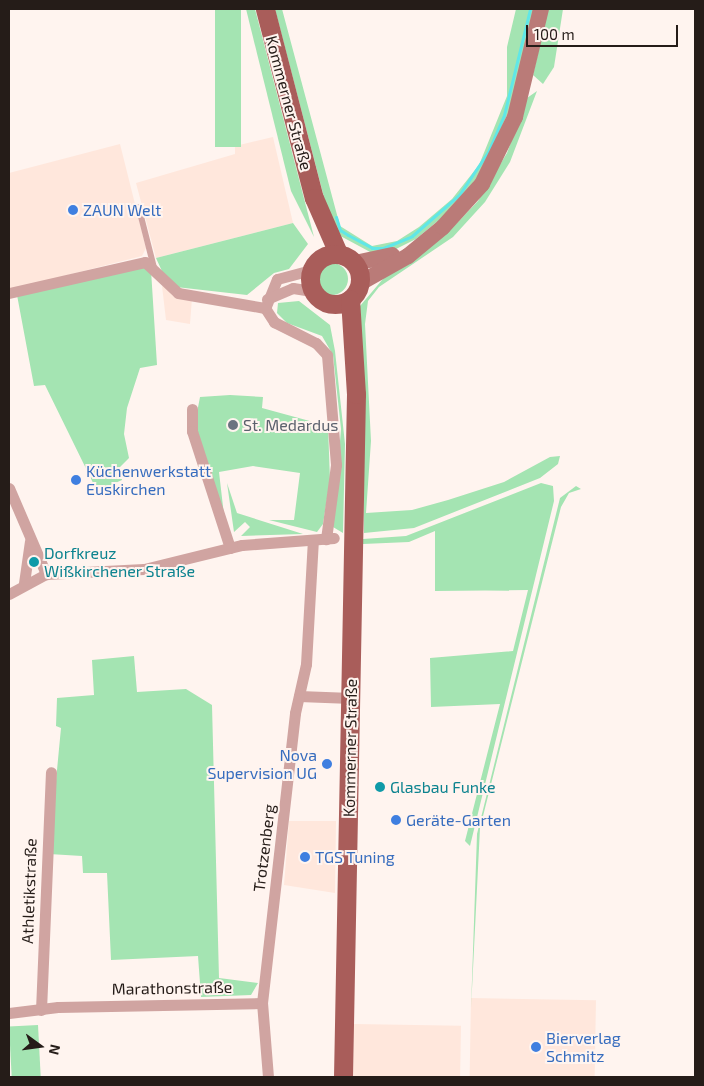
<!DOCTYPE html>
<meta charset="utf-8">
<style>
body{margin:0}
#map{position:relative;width:704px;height:1086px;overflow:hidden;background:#fff4ef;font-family:"Exo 2",sans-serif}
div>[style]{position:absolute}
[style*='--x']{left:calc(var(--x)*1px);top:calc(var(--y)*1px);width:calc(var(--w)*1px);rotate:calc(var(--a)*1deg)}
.commercial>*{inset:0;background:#ffe7dc;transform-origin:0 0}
.green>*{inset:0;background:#a4e4b2;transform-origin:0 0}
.round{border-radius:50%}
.stream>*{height:3px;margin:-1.5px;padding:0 1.5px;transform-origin:1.5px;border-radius:1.5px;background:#60e7e7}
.service>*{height:5.5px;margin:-2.75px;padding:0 2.75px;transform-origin:2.75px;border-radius:2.75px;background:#d0a4a1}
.minor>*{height:11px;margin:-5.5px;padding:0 5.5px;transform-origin:5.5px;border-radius:5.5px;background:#d0a4a1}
.secondary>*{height:16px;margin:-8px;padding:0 8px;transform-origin:8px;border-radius:8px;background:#ba7b78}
.primary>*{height:19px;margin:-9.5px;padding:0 9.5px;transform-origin:9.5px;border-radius:9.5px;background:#a95d5a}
.primary>.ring{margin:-9.5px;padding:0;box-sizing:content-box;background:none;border:19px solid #a95d5a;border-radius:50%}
.dots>*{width:14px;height:14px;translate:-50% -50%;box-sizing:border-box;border:2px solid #fff4ef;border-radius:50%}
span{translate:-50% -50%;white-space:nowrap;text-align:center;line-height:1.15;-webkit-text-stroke:4px #fff4ef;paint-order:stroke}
.street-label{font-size:16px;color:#251c18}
.shop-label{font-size:16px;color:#366cbe}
.left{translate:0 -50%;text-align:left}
.right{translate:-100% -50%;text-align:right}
.worship-label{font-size:16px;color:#5b616d}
.culture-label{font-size:16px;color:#0d838f}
.frame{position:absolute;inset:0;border:10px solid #251c18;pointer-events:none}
.north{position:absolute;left:15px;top:1021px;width:50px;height:50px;-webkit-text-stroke:4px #fff4ef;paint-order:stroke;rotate:104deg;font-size:14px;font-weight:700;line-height:20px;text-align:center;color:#251c18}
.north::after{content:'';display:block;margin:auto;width:18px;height:22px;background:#251c18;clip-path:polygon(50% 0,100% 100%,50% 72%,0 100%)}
.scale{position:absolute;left:526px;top:25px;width:152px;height:22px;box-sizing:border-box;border:2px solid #251c18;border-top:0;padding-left:6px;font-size:15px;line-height:18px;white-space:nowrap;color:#251c18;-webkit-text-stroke:4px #fff4ef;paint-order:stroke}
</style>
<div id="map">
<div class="commercial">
<div style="clip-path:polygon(273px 137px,293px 223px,156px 258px,136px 183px,235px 154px,235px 146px)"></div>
<div style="clip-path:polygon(120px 144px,146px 248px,142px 256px,9px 290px,9px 173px)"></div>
<div style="clip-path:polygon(162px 286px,192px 298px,190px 324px,166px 320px)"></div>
<div style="clip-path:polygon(289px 821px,336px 821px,335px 893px,284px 885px)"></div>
<div style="left:471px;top:998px;width:125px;height:79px;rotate:1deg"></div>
<div style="left:354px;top:1024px;width:107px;height:53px;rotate:1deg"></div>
</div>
<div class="green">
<div style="left:215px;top:9px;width:26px;height:138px"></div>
<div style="clip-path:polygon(246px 9px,255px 9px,314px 237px,291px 191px)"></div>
<div style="clip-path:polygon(275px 9px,282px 9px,340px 226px,372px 246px,397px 241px,419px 227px,452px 199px,479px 165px,507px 96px,507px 47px,516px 9px,534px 9px,513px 102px,483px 169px,456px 206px,416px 239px,392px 251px,372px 253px,333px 232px)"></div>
<div style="clip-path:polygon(548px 9px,563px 9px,554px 67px,543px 84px,533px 75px)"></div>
<div style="clip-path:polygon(537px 91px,510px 162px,485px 202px,453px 237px,379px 287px,368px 301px,365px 324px,371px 441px,366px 513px,412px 510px,448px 500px,504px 482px,550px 457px,560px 456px,558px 464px,540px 478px,414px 528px,364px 533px,360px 306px,388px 273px,457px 223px,478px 201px,507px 153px,527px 98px)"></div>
<div style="clip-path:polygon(293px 223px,308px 244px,289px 269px,274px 273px,247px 295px,176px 287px,166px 280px,156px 258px)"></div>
<div class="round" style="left:316px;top:263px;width:32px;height:32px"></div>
<div style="clip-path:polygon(139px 266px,151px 270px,157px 365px,140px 368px,127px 408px,124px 434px,129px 458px,119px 468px,122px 480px,97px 491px,45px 385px,34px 386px,17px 295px)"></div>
<div style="clip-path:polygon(299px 301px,330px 325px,335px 351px,345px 444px,343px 533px,333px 527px,341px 429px,333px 355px,322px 336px,287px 323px,277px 313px,278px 303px)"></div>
<div style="clip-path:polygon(230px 395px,263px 397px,262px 408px,328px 426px,330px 480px,323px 524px,317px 532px,269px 520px,294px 520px,300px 473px,253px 466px,219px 472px,224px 515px,195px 423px,200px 397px)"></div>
<div style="clip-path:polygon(227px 483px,237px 513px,303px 534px,241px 536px,250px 527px,245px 522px,234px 532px)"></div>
<div style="clip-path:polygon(541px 483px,553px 486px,554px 501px,470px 846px,465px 841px,500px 704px,431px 707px,430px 658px,513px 651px,528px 590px,435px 591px,435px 531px,409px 542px,363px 544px,363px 539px,406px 536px)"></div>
<div style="clip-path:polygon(576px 486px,581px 489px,569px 493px,561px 507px,480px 828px,471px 1009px,477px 834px,560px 498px)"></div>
<div style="clip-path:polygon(134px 656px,137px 692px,186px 689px,212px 705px,219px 978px,258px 983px,251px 995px,201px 997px,198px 956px,111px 960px,107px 873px,83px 873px,82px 856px,49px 854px,61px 728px,56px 726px,57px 698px,94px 695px,92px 660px)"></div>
<div style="left:38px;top:1025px;width:52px;height:29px;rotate:87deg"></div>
</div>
<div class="stream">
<div style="--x:336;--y:217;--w:14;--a:73"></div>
<div style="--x:340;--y:230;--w:9;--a:32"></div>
<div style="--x:348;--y:235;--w:27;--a:28"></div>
<div style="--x:372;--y:248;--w:11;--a:0"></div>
<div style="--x:383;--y:248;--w:31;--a:-22"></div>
<div style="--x:412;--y:236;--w:62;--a:-41.1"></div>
<div style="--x:459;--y:195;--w:52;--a:-56"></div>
<div style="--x:488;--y:152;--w:40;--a:-66.6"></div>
<div style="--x:504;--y:115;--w:109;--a:-76.2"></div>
</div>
<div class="service">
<div style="--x:139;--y:207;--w:61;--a:75.7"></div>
</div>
<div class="minor">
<div style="--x:311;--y:270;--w:35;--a:165"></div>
<div style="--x:277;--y:279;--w:31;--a:112"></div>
<div style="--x:265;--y:308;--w:17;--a:57"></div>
<div style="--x:274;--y:322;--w:47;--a:26.6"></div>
<div style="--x:316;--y:343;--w:16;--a:47"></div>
<div style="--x:327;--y:355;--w:110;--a:85.3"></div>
<div style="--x:336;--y:465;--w:75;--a:97.7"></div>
<div style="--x:9;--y:293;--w:139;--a:-12.8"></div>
<div style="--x:145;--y:262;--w:45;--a:43.2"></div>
<div style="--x:178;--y:293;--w:88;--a:9.8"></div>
<div style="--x:267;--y:299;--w:28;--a:-23"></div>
<div style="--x:293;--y:288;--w:19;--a:9"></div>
<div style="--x:192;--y:409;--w:22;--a:90"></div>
<div style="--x:192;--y:431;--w:123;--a:72"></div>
<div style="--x:9;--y:488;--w:94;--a:66.7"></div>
<div style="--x:24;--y:583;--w:42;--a:-81.9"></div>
<div style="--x:9;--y:594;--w:42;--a:-28.4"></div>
<div style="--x:46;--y:574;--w:98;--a:-2.9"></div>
<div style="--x:144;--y:569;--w:101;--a:-13.8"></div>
<div style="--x:242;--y:545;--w:92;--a:-4.4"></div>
<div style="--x:299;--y:696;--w:52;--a:2.2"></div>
<div style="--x:41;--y:1010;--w:238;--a:-87.6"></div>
<div style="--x:9;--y:1013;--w:49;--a:-7"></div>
<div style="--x:58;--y:1007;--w:204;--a:-1.1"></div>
<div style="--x:268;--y:1077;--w:74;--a:-94.6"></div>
<div style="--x:262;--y:1003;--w:292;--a:-83.5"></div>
<div style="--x:295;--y:713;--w:50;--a:-77.3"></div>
<div style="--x:306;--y:664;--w:124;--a:-86.8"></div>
</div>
<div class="secondary">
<div style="--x:355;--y:263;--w:38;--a:-12"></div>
<div style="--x:360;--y:283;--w:55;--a:-29.4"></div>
<div style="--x:408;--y:256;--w:45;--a:-39.6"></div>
<div style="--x:443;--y:227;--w:58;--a:-47.8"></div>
<div style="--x:482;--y:184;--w:75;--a:-63.8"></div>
<div style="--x:515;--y:117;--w:111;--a:-76.5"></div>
</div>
<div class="primary">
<div style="--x:265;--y:9;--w:195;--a:75.5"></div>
<div style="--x:314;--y:198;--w:60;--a:66.4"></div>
<div class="ring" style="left:310px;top:254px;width:31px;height:31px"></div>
<div style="--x:343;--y:1077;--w:683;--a:-88.91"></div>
<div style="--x:356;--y:394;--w:95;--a:-93.6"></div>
</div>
<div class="dots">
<div style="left:73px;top:210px;background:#3f7fe0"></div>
<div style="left:233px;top:425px;background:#6b7280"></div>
<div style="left:76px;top:480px;background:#3f7fe0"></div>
<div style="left:34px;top:562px;background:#0f9aa8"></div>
<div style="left:327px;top:764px;background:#3f7fe0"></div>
<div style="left:380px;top:787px;background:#0f9aa8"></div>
<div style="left:396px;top:820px;background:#3f7fe0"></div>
<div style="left:305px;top:857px;background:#3f7fe0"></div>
<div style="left:536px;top:1047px;background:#3f7fe0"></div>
</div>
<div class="street-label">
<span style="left:289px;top:103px;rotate:75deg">Kommerner Straße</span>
<span style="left:350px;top:748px;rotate:-89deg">Kommerner Straße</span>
<span style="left:264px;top:848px;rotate:-83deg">Trotzenberg</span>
<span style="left:29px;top:891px;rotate:-88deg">Athletikstraße</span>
<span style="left:172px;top:988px;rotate:-1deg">Marathonstraße</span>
</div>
<div class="shop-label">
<span class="left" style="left:83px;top:210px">ZAUN Welt</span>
<span class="left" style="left:86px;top:480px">Küchenwerkstatt<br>Euskirchen</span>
<span class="right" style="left:317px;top:764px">Nova<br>Supervision UG</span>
<span class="left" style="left:406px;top:820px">Geräte-Garten</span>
<span class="left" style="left:315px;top:857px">TGS Tuning</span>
<span class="left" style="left:546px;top:1047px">Bierverlag<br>Schmitz</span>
</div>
<div class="worship-label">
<span class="left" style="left:243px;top:425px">St. Medardus</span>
</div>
<div class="culture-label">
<span class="left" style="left:44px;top:562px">Dorfkreuz<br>Wißkirchener Straße</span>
<span class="left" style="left:390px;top:787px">Glasbau Funke</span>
</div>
<div class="frame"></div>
<div class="north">N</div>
<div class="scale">100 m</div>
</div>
